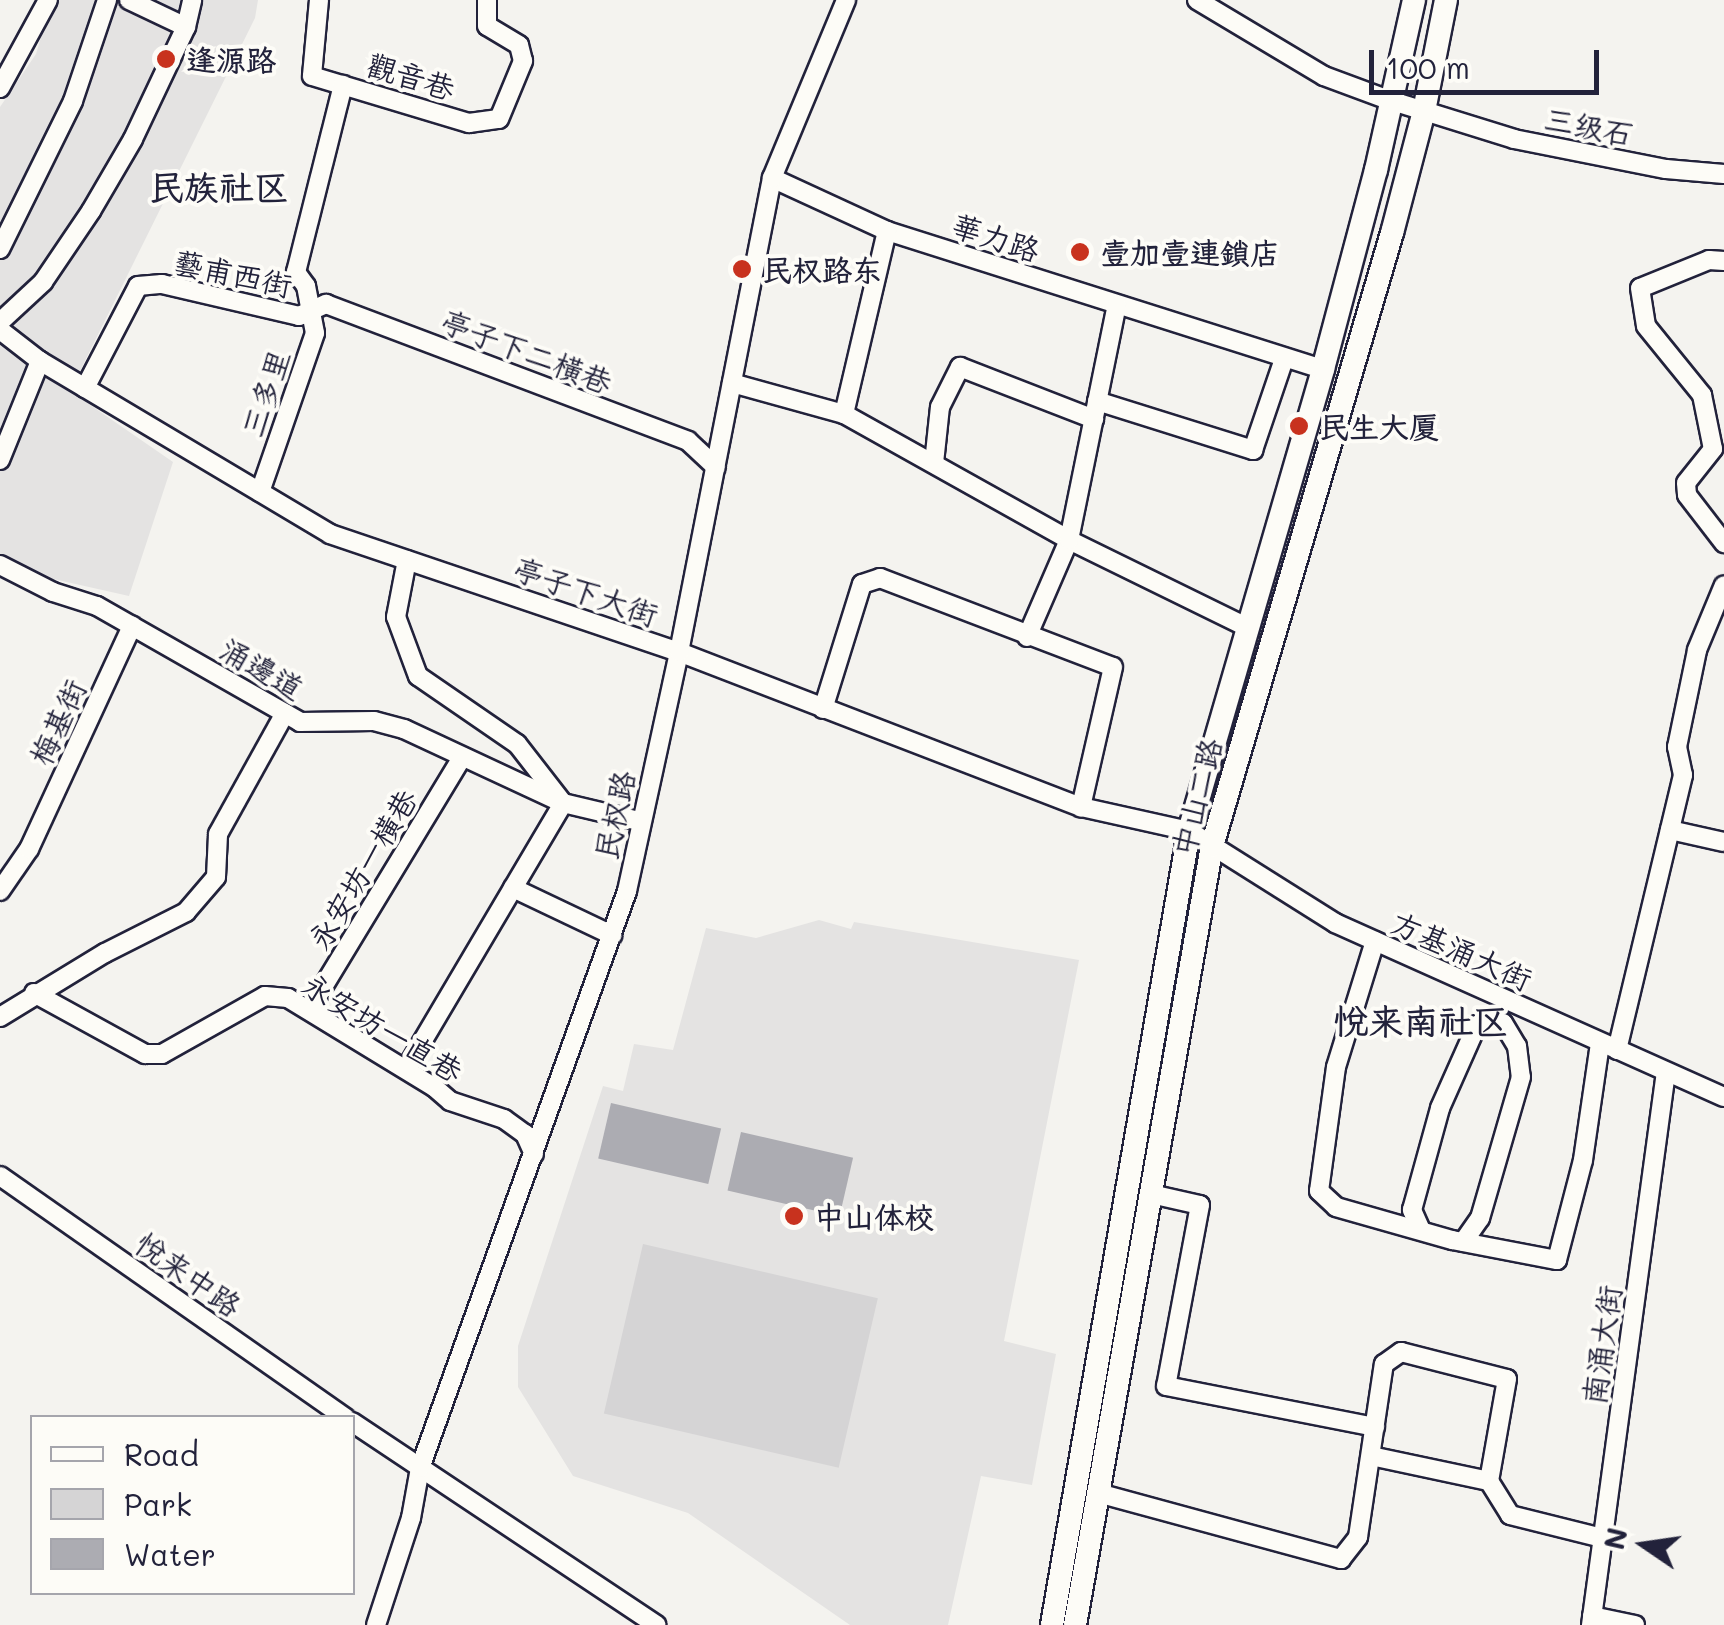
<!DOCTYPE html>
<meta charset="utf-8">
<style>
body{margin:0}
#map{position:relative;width:1724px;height:1625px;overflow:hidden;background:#f4f3ef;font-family:Mali,"LXGW WenKai TC",sans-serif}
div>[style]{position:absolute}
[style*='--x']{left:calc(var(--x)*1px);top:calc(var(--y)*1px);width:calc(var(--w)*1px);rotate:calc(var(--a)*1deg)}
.built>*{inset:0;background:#e4e3e2}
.green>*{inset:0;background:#d5d4d5;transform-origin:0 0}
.water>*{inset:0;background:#acacb2;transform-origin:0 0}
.roads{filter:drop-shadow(2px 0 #22223b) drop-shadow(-2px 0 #22223b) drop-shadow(0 2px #22223b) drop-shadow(0 -2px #22223b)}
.minor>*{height:18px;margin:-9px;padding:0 9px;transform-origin:9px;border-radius:9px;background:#fdfcf7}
.major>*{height:22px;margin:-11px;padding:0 11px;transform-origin:11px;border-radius:11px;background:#fdfcf7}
.dots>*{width:28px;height:28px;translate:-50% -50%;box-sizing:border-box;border:5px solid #fdfcf7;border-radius:50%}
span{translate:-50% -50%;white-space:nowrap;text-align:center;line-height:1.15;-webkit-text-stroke:8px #fdfcf7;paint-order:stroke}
.poi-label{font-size:30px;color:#22223b;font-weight:700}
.left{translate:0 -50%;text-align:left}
.street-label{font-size:30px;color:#22223b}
.quarter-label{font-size:35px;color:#22223b;font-weight:700}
.legend{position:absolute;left:30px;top:1415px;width:325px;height:180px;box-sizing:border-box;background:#fdfcf7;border:2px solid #a5a5ac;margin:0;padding:12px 18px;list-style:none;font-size:30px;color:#22223b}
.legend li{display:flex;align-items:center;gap:20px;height:50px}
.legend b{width:50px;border:2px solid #a5a5ac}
.north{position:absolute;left:1594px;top:1495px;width:100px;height:100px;-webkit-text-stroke:8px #fdfcf7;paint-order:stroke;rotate:283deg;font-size:28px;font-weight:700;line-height:40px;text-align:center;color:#22223b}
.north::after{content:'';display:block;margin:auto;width:35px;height:45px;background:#22223b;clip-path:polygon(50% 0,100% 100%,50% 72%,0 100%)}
.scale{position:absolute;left:1369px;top:50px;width:230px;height:45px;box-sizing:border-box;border:5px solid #22223b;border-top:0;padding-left:12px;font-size:30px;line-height:35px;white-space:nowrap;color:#22223b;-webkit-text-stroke:8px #fdfcf7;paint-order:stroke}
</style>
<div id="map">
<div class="built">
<div style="clip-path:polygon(52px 0,258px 0,255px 18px,70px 391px,173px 462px,129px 596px,0 567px,0 107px,36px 54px)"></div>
<div style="clip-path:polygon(819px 920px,851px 929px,854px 922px,1079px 960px,1004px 1341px,1056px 1354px,1032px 1485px,981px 1476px,948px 1625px,850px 1625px,688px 1513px,573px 1476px,518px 1387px,518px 1346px,603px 1086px,623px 1091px,634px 1044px,673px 1050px,706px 928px,756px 938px)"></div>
</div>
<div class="green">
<div style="left:643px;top:1244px;width:241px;height:174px;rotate:13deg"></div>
</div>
<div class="water">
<div style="left:611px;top:1103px;width:113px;height:57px;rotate:13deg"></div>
<div style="left:741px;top:1132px;width:115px;height:60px;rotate:13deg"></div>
</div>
<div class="roads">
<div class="minor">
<div style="--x:129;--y:0;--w:63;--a:25.3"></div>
<div style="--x:319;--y:0;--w:76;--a:95.3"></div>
<div style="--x:312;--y:76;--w:164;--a:16.7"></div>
<div style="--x:469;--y:123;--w:30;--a:-8"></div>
<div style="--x:499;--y:119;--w:63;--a:-67.5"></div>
<div style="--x:523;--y:61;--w:16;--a:-104"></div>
<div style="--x:519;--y:45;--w:37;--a:-149"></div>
<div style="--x:487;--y:26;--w:26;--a:-90"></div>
<div style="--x:1197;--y:0;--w:148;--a:30.9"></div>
<div style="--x:1324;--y:76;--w:69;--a:20.3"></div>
<div style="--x:1389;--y:100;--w:131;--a:17.3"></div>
<div style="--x:1514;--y:139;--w:155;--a:11.2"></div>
<div style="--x:1666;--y:169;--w:58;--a:4.9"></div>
<div style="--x:0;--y:88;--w:100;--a:-61.4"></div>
<div style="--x:772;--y:178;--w:127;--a:24.7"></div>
<div style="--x:887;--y:231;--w:457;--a:17.6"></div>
<div style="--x:0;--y:249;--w:165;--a:-63.7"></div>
<div style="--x:73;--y:101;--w:107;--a:-71.4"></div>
<div style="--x:1724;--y:261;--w:15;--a:-176"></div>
<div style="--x:1709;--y:260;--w:74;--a:157.9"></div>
<div style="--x:1640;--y:288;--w:38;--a:81"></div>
<div style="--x:1646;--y:326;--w:89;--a:50.9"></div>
<div style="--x:1702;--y:395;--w:55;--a:78.5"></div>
<div style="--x:1713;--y:449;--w:43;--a:128.5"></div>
<div style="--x:1686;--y:483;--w:12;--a:85"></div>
<div style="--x:1687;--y:495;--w:61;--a:52.4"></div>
<div style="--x:0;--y:322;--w:59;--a:-42.9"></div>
<div style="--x:43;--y:282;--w:86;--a:-55.9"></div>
<div style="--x:91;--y:211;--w:83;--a:-59.7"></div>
<div style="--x:133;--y:139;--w:124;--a:-64.7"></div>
<div style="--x:186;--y:27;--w:28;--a:-77"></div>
<div style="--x:0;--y:330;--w:51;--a:37.8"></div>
<div style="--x:40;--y:361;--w:338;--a:30.8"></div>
<div style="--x:330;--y:534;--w:368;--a:18.7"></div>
<div style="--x:679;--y:652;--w:431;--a:21.1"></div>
<div style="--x:1081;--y:807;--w:111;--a:12.5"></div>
<div style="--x:1189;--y:831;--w:173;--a:32.2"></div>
<div style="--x:1335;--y:923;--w:426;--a:24.1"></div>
<div style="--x:732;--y:383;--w:116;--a:15.5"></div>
<div style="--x:844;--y:414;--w:258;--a:29.2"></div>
<div style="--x:1069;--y:540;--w:200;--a:26.1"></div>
<div style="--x:85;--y:388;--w:115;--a:-62.5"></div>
<div style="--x:138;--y:286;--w:24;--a:-5"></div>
<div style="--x:162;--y:284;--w:141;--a:13.1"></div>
<div style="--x:299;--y:316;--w:30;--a:-24"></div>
<div style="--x:326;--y:304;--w:387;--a:20.7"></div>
<div style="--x:688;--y:441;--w:38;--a:43"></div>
<div style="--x:1097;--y:401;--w:164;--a:17.4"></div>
<div style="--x:1253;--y:450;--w:96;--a:-71.2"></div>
<div style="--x:844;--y:414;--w:188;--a:-76.8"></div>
<div style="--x:0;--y:460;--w:107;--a:-68"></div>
<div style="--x:934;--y:463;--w:56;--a:-83.9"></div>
<div style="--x:940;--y:407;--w:45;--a:-63.4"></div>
<div style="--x:960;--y:367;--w:144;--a:21.2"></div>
<div style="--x:260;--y:492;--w:168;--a:-70.9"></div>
<div style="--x:315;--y:333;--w:48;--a:-100.8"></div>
<div style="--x:306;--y:286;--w:17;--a:-126"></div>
<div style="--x:296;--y:272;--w:193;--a:-75.9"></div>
<div style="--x:0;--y:565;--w:59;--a:27"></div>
<div style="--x:53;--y:592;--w:46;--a:17.7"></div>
<div style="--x:97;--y:606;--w:234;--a:29.7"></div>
<div style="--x:300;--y:722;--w:74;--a:-0.8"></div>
<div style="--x:374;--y:721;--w:31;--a:15"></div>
<div style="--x:404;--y:729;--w:175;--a:25"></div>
<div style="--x:563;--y:803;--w:78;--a:13.3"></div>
<div style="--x:1027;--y:637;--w:106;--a:-66.6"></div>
<div style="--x:1069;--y:540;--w:240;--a:-78.5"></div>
<div style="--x:823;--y:709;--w:131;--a:-72.7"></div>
<div style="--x:862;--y:584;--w:19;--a:-18"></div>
<div style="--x:880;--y:578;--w:249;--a:20.9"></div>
<div style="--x:1113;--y:667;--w:144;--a:102.9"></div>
<div style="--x:1670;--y:830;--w:55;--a:12.5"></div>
<div style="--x:513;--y:888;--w:110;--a:25.4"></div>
<div style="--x:0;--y:891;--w:51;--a:-55.4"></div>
<div style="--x:29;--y:849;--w:246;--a:-65.2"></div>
<div style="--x:1375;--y:941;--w:132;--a:107.2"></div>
<div style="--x:1336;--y:1067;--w:125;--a:97.8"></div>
<div style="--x:1319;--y:1191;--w:23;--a:43"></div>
<div style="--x:1336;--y:1207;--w:121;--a:15.9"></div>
<div style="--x:1452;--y:1240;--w:107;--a:10.8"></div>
<div style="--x:1557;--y:1260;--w:103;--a:-75.4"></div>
<div style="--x:1583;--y:1160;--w:118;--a:-81.7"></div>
<div style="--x:34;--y:993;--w:127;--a:28.8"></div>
<div style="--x:145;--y:1054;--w:17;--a:0"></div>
<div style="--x:162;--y:1054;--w:118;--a:-29.4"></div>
<div style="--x:265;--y:996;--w:23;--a:5"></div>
<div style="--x:288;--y:998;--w:171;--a:31.4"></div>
<div style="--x:434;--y:1087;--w:21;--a:41"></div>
<div style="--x:450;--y:1101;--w:57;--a:18.4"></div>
<div style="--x:504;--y:1119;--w:26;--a:36"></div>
<div style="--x:525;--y:1134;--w:22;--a:66"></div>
<div style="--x:309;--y:1010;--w:296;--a:-58.8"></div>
<div style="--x:0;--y:1017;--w:123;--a:-31.4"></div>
<div style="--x:105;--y:953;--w:91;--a:-26.8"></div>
<div style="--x:186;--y:912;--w:46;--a:-49.4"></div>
<div style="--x:216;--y:877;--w:43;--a:-87.3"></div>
<div style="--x:218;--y:834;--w:138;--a:-61"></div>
<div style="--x:1617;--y:1050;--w:283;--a:-76.5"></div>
<div style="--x:1683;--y:775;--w:29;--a:-102"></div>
<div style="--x:1677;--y:747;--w:99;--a:-78.3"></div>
<div style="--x:1697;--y:650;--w:70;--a:-67.4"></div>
<div style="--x:406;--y:1069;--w:309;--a:-59.4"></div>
<div style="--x:563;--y:803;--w:75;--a:-127.9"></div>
<div style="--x:517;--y:744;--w:120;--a:-145.5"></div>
<div style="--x:418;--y:676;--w:63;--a:-110.4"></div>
<div style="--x:396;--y:617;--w:58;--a:-79.1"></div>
<div style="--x:0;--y:1176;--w:422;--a:35"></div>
<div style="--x:1151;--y:1194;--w:50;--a:12.7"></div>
<div style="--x:1200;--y:1205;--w:184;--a:100.6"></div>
<div style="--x:1166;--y:1386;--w:213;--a:11.1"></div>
<div style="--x:1420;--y:1228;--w:20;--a:-114"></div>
<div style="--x:1412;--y:1210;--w:106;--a:-74.6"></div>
<div style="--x:1440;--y:1108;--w:91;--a:-66"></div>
<div style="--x:1477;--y:1025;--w:26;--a:-4"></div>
<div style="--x:1503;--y:1023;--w:27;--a:59"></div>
<div style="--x:1517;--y:1046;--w:31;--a:83"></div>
<div style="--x:1521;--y:1077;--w:147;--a:106.2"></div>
<div style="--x:1480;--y:1218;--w:29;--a:125"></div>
<div style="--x:352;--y:1422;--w:366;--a:33.7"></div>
<div style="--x:1371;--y:1456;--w:121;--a:12"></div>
<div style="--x:1489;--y:1481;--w:40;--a:58"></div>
<div style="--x:1510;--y:1515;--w:95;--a:14"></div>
<div style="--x:1098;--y:1493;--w:252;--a:15.2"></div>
<div style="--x:1341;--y:1559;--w:28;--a:-52"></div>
<div style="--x:1358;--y:1537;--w:175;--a:-81.5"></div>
<div style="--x:1384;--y:1364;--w:21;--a:-35"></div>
<div style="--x:1401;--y:1352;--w:109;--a:14.3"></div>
<div style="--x:1507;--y:1379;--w:104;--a:100"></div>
<div style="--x:1592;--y:1616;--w:44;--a:11.8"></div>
<div style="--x:376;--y:1625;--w:113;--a:-71.9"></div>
<div style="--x:411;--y:1518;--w:51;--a:-79.8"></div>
<div style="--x:420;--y:1468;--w:613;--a:-70.26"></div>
<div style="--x:627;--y:891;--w:245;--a:-77.7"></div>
<div style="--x:679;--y:652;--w:483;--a:-78.9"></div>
<div style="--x:772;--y:178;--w:193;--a:-67.4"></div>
<div style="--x:1591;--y:1625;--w:558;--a:-82.28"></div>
</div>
<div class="major">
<div style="--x:1052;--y:1625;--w:806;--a:-80.21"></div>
<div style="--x:1189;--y:831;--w:481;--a:-73.8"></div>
<div style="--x:1323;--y:369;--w:206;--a:-75.1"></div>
<div style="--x:1376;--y:170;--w:174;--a:-77.4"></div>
<div style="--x:1075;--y:1625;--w:791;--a:-80.03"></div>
<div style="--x:1212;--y:846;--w:639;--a:-73.64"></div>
<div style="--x:1392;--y:233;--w:126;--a:-75.3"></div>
<div style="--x:1424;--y:111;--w:113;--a:-78.8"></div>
</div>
</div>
<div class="dots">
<div style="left:166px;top:59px;background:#c8321e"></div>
<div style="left:1080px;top:252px;background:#c8321e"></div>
<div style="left:742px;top:269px;background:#c8321e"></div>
<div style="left:1299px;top:426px;background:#c8321e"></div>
<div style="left:794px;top:1216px;background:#c8321e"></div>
</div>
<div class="poi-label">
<span class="left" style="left:186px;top:59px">逢源路</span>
<span class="left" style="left:1100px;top:252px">壹加壹連鎖店</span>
<span class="left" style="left:762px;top:269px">民权路东</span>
<span class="left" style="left:1319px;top:426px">民生大厦</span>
<span class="left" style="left:814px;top:1216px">中山体校</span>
</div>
<div class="street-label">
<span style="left:411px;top:76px;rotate:17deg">觀音巷</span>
<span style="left:1589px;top:126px;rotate:11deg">三级石</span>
<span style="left:996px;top:237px;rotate:18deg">華力路</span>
<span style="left:233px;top:273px;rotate:12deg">藝甫西街</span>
<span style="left:527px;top:351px;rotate:21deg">亭子下二橫巷</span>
<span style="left:265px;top:393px;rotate:-71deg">三多里</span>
<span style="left:586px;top:591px;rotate:19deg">亭子下大街</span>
<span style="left:262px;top:668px;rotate:30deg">涌邊道</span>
<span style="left:57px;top:722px;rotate:-65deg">梅基街</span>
<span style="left:1196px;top:797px;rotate:-76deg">中山二路</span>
<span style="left:614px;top:815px;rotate:-78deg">民权路</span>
<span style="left:362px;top:869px;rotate:-59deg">永安坊一橫巷</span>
<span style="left:1462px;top:950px;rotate:24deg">方基涌大街</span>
<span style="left:383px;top:1027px;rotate:31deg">永安坊一直巷</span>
<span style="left:189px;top:1274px;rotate:35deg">悦来中路</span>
<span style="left:1601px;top:1345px;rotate:-82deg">南涌大街</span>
</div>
<div class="quarter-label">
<span style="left:219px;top:186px">民族社区</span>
<span style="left:1421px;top:1020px">悦来南社区</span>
</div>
<ul class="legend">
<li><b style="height:12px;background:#fdfcf7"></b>Road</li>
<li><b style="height:28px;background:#d5d4d5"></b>Park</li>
<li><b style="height:28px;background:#acacb2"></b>Water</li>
</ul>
<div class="north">N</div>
<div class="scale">100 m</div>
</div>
